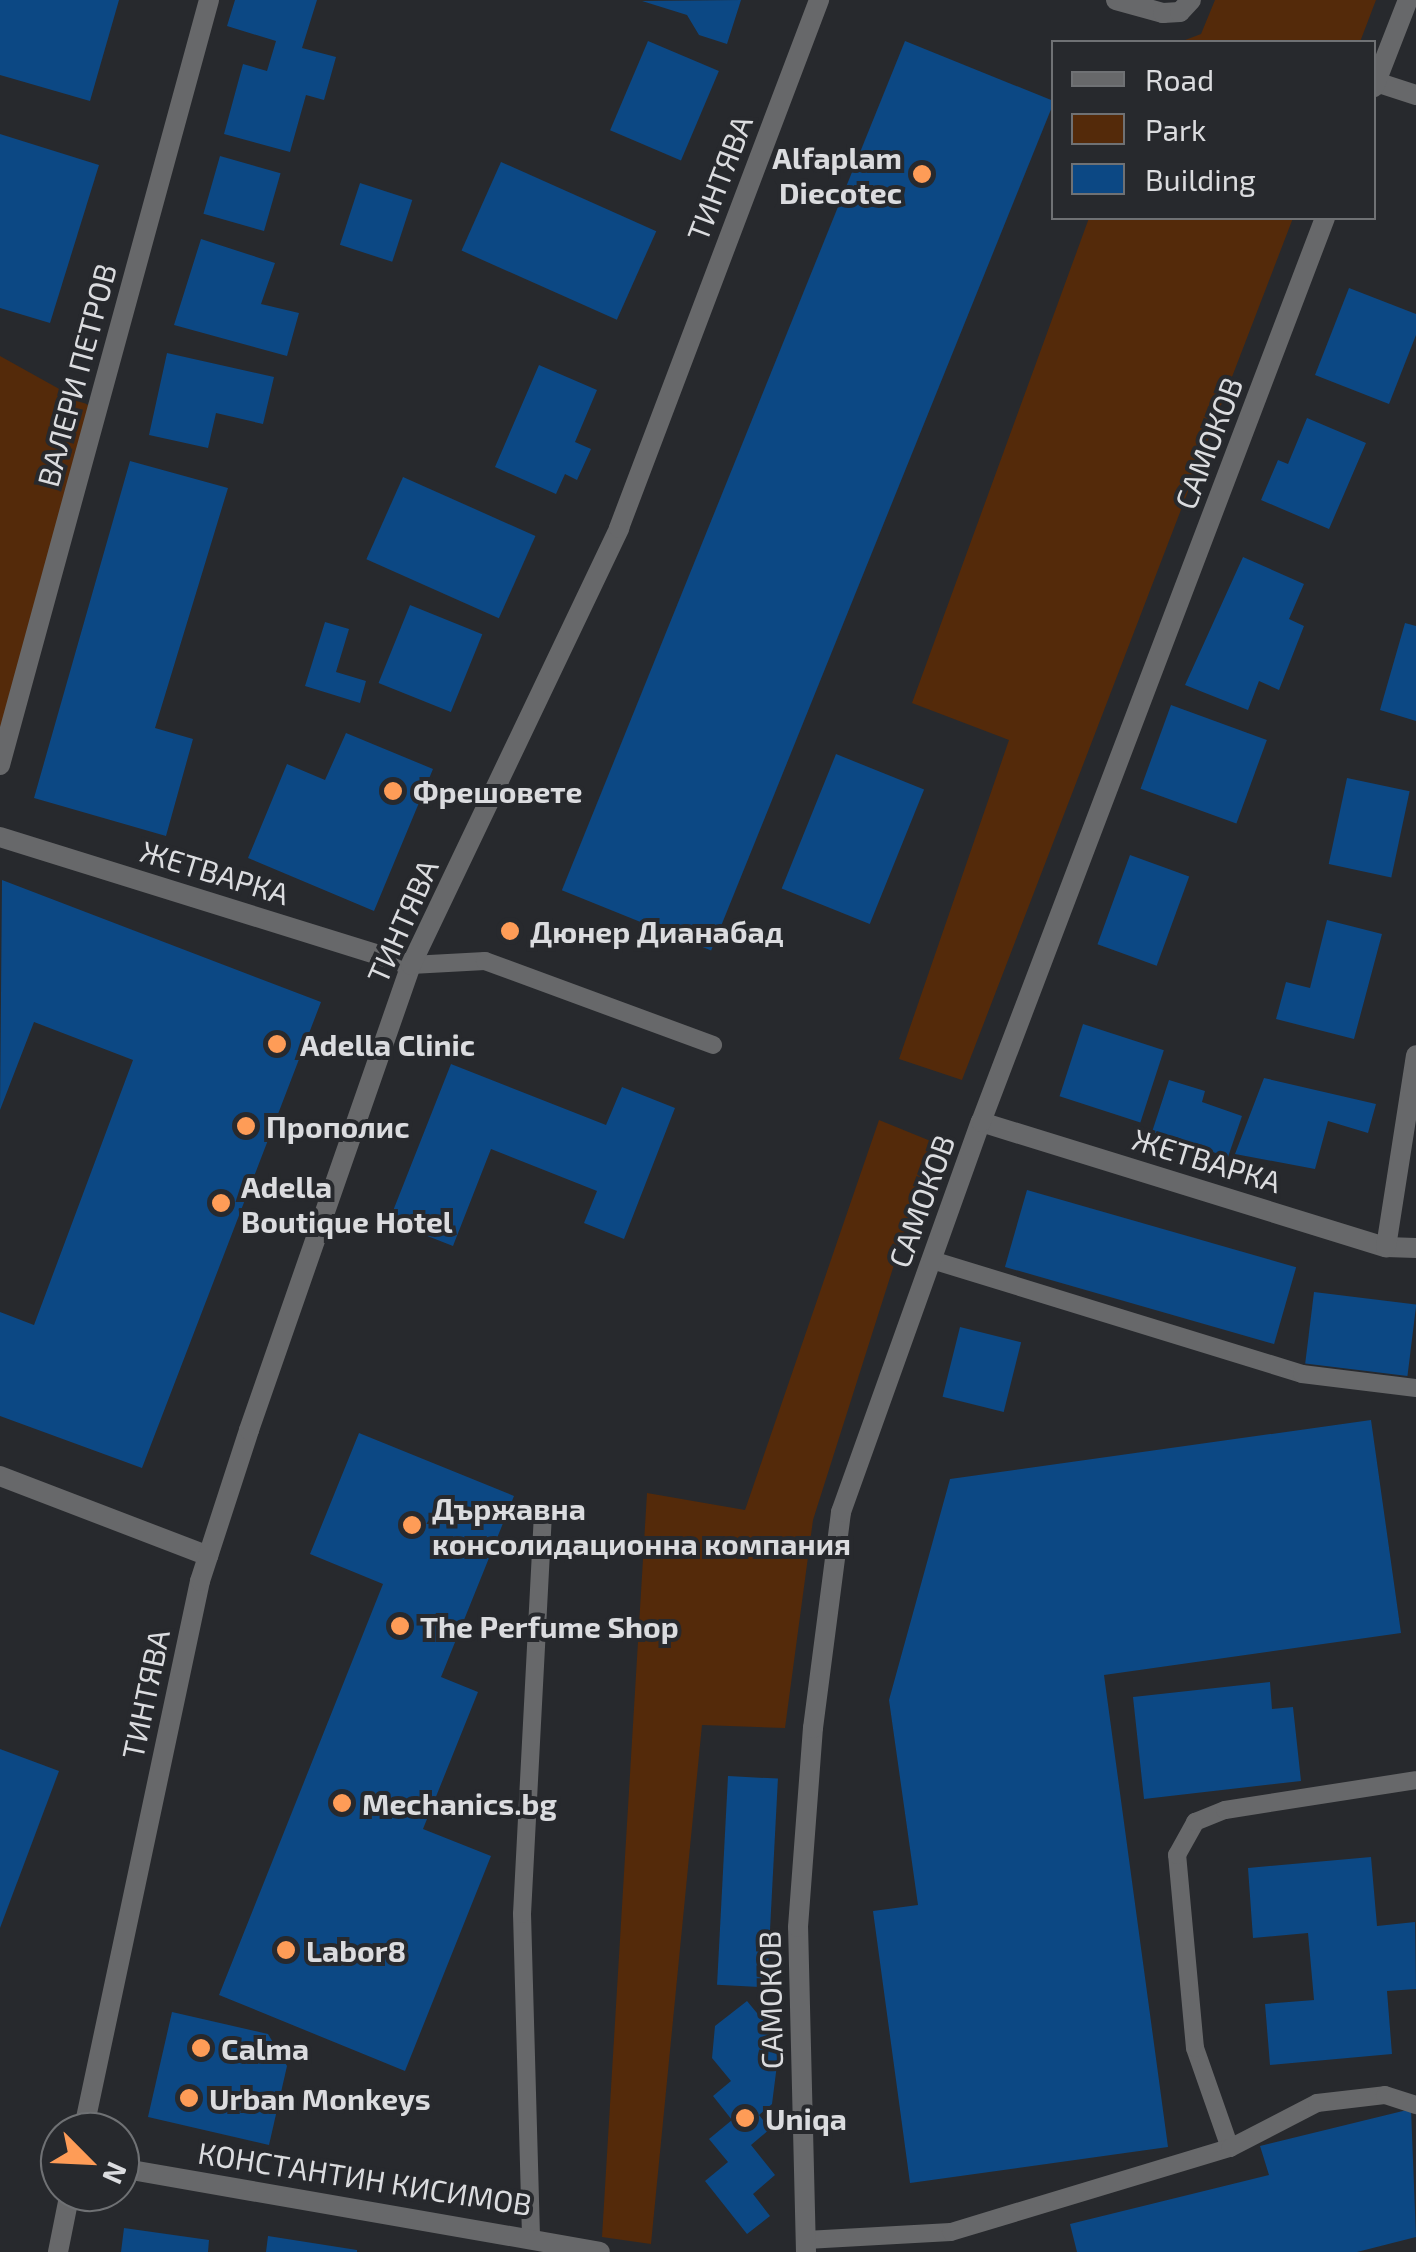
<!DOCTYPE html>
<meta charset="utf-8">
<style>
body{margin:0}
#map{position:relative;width:1416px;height:2252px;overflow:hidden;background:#27292d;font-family:"Exo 2",sans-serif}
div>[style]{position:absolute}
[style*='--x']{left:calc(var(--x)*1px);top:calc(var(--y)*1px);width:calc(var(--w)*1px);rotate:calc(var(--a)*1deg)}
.green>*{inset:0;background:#542a0a}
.building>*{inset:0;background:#0c4884;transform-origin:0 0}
.service>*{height:18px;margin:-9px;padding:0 9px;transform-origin:9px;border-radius:9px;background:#67686a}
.minor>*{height:20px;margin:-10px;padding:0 10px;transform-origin:10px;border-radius:10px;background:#67686a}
.dots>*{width:28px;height:28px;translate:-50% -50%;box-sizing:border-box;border:5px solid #27292d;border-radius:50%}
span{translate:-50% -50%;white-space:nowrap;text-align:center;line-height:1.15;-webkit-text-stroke:8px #27292d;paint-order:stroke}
.poi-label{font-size:30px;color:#dbdcdf;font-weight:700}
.right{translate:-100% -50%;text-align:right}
.left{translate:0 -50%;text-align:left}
.street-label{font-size:30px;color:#dbdcdf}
.legend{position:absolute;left:1051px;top:40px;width:325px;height:180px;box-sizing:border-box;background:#27292d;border:2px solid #6f7174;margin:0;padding:12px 18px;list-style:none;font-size:30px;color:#dbdcdf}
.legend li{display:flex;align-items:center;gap:20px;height:50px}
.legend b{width:50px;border:2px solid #6f7174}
.north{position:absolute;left:40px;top:2112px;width:100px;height:100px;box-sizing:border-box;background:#27292d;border:2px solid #6f7174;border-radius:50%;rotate:114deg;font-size:28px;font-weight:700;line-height:40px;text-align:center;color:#dbdcdf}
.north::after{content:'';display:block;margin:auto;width:35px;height:45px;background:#fe9c57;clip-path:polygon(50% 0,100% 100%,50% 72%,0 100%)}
</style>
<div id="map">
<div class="green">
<div style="clip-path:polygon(1215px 0,1376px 0,1360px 42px,1180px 42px,1201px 34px)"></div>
<div style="clip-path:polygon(1089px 218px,1293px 218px,962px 1080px,899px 1059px,1009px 740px,912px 703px)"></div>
<div style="clip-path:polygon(0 356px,97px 410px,0 765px)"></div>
<div style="clip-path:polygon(879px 1120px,933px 1142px,813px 1520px,785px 1728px,702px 1725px,651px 2244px,602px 2237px,647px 1493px,745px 1510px)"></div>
</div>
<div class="building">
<div style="clip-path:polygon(0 0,119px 0,90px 101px,0 75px)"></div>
<div style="clip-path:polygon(235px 0,317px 0,302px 48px,336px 57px,324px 100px,306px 95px,290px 152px,224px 134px,243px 64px,267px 71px,276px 41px,227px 26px)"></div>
<div style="clip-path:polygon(741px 0,727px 44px,699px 35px,687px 15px,642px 1px)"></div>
<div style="left:648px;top:41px;width:77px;height:97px;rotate:23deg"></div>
<div style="left:905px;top:41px;width:161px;height:916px;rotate:22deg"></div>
<div style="clip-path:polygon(0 134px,99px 165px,50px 323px,0 308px)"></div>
<div style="left:220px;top:156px;width:63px;height:60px;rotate:16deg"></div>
<div style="left:501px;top:162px;width:170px;height:97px;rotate:24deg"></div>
<div style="left:360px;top:183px;width:55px;height:65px;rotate:18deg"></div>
<div style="clip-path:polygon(201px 239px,275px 263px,261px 304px,299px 313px,287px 356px,174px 325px)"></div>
<div style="clip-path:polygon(1349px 288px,1416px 314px,1416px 335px,1389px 404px,1315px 375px)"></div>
<div style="clip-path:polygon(167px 353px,274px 377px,263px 424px,216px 413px,208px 448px,149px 435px)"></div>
<div style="clip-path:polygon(539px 365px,597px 390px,575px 442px,591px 449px,577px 480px,565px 474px,556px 494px,495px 467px)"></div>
<div style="clip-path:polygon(1307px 418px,1366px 443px,1329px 529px,1261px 500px,1278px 460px,1288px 464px)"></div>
<div style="clip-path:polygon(130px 461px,228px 488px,155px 728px,193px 739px,166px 836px,34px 798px)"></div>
<div style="left:403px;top:477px;width:145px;height:90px;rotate:24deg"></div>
<div style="clip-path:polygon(1243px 557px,1304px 584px,1289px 619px,1304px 626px,1279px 690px,1259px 681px,1248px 710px,1185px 685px)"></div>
<div style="left:410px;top:605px;width:78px;height:84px;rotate:22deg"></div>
<div style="clip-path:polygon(325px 622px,349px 629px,336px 672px,366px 681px,360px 703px,305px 686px)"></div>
<div style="clip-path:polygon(1405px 623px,1416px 626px,1416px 721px,1380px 710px)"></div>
<div style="left:1171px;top:705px;width:102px;height:89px;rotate:20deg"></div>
<div style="clip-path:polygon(346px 733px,433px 769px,374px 911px,248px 858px,287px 764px,325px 780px)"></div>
<div style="left:836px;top:754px;width:95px;height:145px;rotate:22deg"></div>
<div style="left:1347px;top:778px;width:64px;height:88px;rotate:12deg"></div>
<div style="left:1130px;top:855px;width:63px;height:95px;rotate:20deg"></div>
<div style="clip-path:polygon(2px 880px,321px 1002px,142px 1468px,0 1416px,0 1312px,34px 1325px,133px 1060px,34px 1022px,0 1110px)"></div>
<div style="clip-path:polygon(1327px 920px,1382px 934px,1354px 1039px,1276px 1019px,1286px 982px,1310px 988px)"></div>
<div style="left:1083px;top:1024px;width:85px;height:76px;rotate:18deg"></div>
<div style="clip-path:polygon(451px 1064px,606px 1125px,622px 1087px,675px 1108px,624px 1239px,584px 1223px,597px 1191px,491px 1149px,453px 1246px,389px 1221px)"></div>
<div style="clip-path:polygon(1264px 1078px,1376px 1104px,1368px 1133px,1328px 1121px,1315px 1169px,1235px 1154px)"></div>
<div style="clip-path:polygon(1169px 1080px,1205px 1091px,1202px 1102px,1242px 1116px,1228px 1157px,1152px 1132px)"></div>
<div style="left:1027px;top:1190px;width:280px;height:80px;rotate:16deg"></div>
<div style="left:1314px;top:1292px;width:103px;height:72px;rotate:7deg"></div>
<div style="left:960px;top:1327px;width:63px;height:72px;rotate:14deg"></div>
<div style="clip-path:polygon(1371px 1420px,1401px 1633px,1104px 1675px,1168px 2147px,910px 2183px,873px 1911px,918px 1905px,889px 1700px,950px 1479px)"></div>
<div style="clip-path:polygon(359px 1433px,514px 1496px,441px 1677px,478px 1692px,423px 1829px,491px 1856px,405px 2071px,219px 1995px,383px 1584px,310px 1554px)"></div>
<div style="clip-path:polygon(1270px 1682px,1272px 1709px,1293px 1707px,1301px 1781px,1144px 1799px,1133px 1697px)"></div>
<div style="clip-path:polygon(0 1749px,59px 1771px,0 1928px)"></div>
<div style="left:728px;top:1776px;width:50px;height:209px;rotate:3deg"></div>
<div style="clip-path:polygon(1371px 1857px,1377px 1926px,1415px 1922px,1416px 1989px,1387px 1991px,1392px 2054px,1270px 2065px,1265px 2004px,1314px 2000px,1308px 1933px,1253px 1938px,1248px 1868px)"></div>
<div style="clip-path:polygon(747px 2001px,780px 2041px,772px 2104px,759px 2115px,770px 2129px,751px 2145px,775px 2175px,753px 2194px,770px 2216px,747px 2234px,705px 2181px,728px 2162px,709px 2139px,732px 2120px,713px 2096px,731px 2081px,712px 2058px,715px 2026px)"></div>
<div style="clip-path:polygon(172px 2012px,268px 2034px,287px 2066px,269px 2145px,148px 2117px)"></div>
<div style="clip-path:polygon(1411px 2109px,1416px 2237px,1357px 2252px,1077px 2252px,1070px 2224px,1269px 2175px,1260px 2146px)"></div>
<div style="clip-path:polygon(124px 2228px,209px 2240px,208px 2252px,121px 2252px)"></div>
<div style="clip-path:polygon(268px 2236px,357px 2250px,357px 2252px,266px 2252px)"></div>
</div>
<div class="service">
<div style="--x:411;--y:965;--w:74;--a:-3.1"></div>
<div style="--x:485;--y:961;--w:243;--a:20.2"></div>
<div style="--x:932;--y:1260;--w:387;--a:17.1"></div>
<div style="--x:1302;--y:1374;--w:115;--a:7"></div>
<div style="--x:1230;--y:2148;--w:106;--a:-109.3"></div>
<div style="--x:1195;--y:2048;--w:194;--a:-95.3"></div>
<div style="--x:1177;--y:1855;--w:38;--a:-61"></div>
<div style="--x:1195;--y:1822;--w:32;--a:-22"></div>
<div style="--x:1225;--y:1810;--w:193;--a:-8.9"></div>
<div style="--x:531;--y:2236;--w:322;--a:-91.6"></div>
<div style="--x:522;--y:1914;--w:398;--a:-87"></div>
<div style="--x:806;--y:2240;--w:145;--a:-3.2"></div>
<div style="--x:951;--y:2232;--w:291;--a:-16.8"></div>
<div style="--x:1230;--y:2148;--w:98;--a:-27.3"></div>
<div style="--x:1317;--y:2103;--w:68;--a:-6.7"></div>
<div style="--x:1385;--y:2095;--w:33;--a:18"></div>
</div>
<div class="minor">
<div style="--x:1116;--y:0;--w:49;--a:15.5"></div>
<div style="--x:1163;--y:13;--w:17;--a:-3"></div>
<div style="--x:1180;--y:12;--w:16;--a:-47"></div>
<div style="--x:1376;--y:82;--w:42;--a:18"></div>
<div style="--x:1374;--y:87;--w:93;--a:-68.7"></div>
<div style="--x:0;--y:765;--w:793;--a:-74.72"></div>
<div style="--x:0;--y:837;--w:430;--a:17.3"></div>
<div style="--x:981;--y:1122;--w:424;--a:17.2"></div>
<div style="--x:1386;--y:1247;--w:30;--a:2"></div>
<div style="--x:1386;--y:1247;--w:194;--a:-81.1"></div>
<div style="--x:0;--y:1476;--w:223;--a:21"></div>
<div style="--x:83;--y:2132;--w:563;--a:-78.01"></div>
<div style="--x:200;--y:1581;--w:159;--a:-72"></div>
<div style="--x:249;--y:1430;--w:492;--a:-70.8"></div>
<div style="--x:411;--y:965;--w:484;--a:-64.5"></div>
<div style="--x:619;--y:528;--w:565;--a:-69.25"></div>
<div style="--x:120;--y:2168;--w:487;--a:9.9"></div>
<div style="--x:58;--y:2252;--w:61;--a:-78.7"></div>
<div style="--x:806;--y:2252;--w:325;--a:-91.4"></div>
<div style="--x:798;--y:1927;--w:200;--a:-85.7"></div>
<div style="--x:813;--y:1728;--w:218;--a:-82.6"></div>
<div style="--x:841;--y:1512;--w:414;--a:-70.3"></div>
<div style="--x:981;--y:1122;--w:967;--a:-69.17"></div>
</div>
<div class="dots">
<div style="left:922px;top:174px;background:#fe9c57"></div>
<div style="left:393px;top:791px;background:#fe9c57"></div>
<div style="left:510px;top:931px;background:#fe9c57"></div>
<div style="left:277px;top:1044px;background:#fe9c57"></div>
<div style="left:246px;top:1126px;background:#fe9c57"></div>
<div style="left:221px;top:1203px;background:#fe9c57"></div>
<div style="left:412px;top:1525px;background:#fe9c57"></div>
<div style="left:400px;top:1626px;background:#fe9c57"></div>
<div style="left:342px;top:1803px;background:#fe9c57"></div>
<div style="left:286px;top:1950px;background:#fe9c57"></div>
<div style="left:201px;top:2048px;background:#fe9c57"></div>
<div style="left:189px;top:2098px;background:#fe9c57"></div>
<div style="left:745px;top:2118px;background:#fe9c57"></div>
</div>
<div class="poi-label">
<span class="right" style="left:902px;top:174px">Alfaplam<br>Diecotec</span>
<span class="left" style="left:413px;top:791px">Фрешовете</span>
<span class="left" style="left:530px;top:931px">Дюнер Дианабад</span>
<span class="left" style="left:300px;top:1044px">Adella Clinic</span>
<span class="left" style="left:266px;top:1126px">Прополис</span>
<span class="left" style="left:241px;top:1203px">Adella<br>Boutique Hotel</span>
<span class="left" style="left:432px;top:1525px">Държавна<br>консолидационна компания</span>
<span class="left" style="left:420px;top:1626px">The Perfume Shop</span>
<span class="left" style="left:362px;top:1803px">Mechanics.bg</span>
<span class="left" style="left:306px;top:1950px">Labor8</span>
<span class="left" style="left:221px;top:2048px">Calma</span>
<span class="left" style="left:209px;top:2098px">Urban Monkeys</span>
<span class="left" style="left:765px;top:2118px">Uniqa</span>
</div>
<div class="street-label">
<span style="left:719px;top:178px;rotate:-69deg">ТИНТЯВА</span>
<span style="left:76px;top:375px;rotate:-75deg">ВАЛЕРИ ПЕТРОВ</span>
<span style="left:1208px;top:443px;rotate:-69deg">САМОКОВ</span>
<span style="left:215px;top:872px;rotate:17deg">ЖЕТВАРКА</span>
<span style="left:402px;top:921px;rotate:-66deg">ТИНТЯВА</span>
<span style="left:1207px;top:1160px;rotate:17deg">ЖЕТВАРКА</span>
<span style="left:921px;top:1201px;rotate:-70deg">САМОКОВ</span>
<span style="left:145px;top:1694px;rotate:-78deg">ТИНТЯВА</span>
<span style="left:770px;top:2000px;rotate:-91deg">САМОКОВ</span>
<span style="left:365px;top:2178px;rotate:9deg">КОНСТАНТИН КИСИМОВ</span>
</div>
<ul class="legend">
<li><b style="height:12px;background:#67686a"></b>Road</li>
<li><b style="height:28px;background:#542a0a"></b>Park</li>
<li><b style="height:28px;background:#0c4884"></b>Building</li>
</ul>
<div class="north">N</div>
</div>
